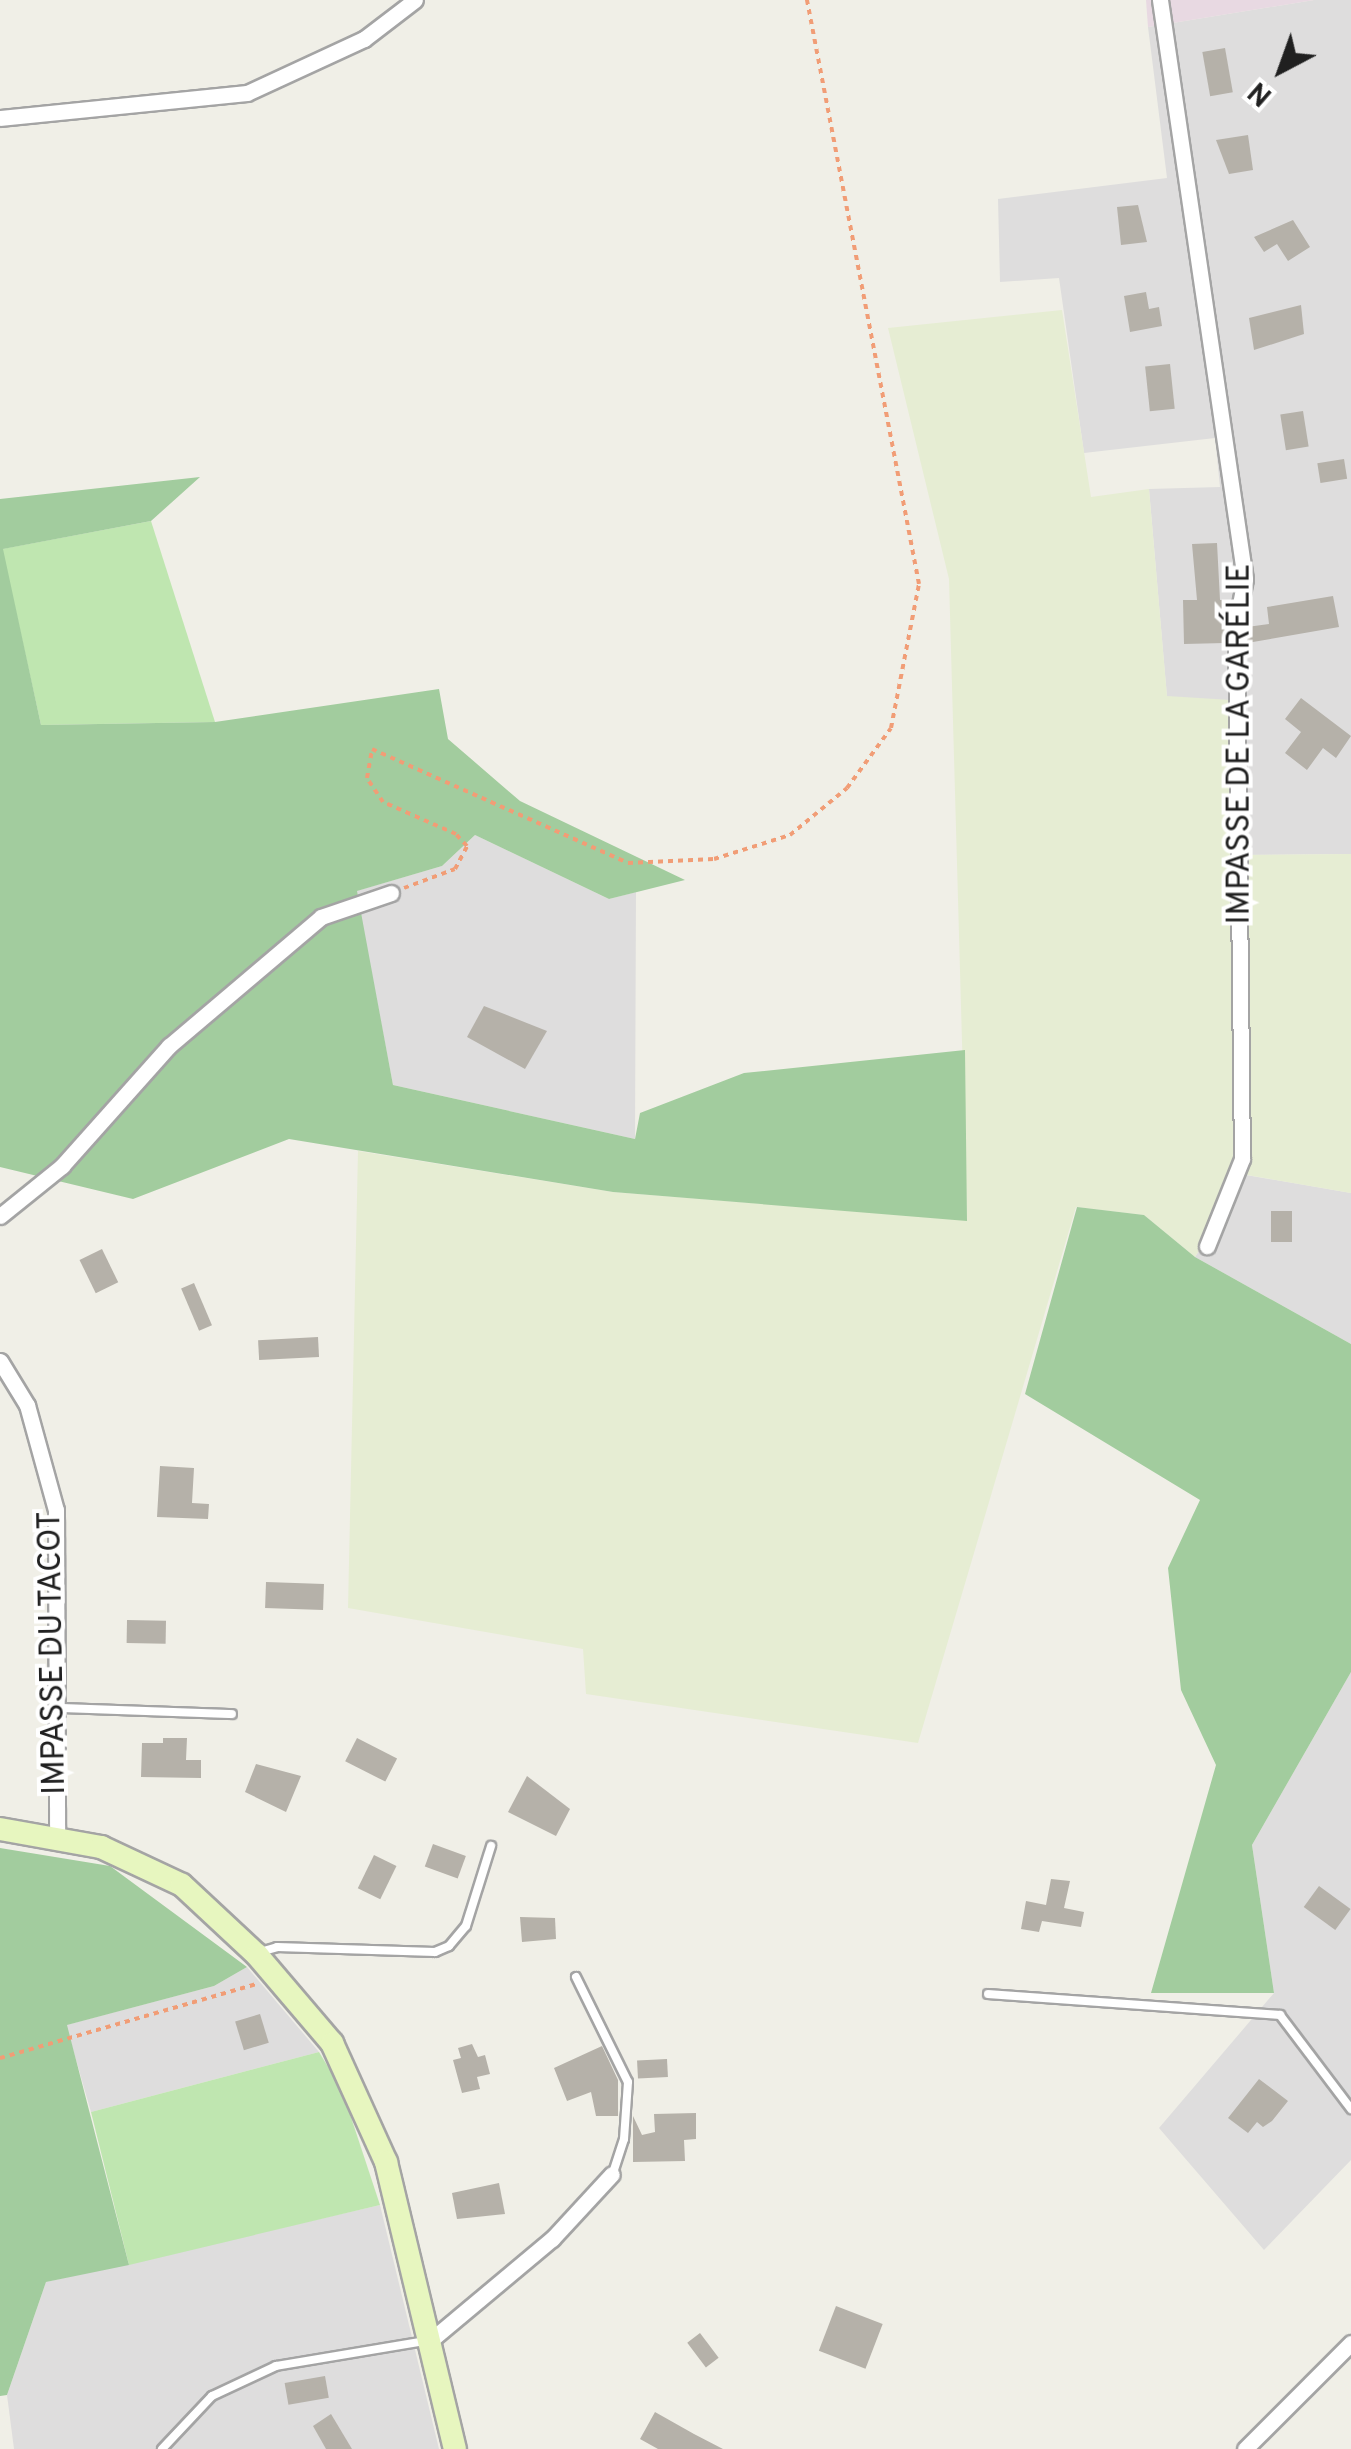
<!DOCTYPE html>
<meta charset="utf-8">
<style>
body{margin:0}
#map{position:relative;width:1351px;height:2449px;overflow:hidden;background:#f0efe7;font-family:Overpass,sans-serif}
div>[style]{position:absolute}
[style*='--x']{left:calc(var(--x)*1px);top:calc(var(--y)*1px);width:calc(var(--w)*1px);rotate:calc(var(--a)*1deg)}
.residential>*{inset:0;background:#dedddd}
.industrial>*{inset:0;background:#e8d9e2}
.farmland>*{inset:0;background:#e6edd3}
.grass>*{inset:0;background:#bfe6b0}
.forest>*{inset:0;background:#a2cc9e}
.building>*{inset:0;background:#b5b1a9;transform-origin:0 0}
.path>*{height:4px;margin-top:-2px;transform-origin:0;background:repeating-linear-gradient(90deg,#f19d76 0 5px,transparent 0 10px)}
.roads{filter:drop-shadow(2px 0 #a4a4a4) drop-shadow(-2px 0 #a4a4a4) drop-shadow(0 2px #a4a4a4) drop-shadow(0 -2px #a4a4a4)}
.service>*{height:8px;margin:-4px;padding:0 4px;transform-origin:4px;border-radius:4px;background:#fff}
.minor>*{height:15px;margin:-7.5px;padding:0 7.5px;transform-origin:7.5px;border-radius:7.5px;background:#fff}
.secondary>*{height:22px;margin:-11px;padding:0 11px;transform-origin:11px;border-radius:11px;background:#e7f6bf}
span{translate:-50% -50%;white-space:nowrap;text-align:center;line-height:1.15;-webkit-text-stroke:8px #fff;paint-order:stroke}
.street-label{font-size:32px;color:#202020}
.north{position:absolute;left:1231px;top:20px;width:100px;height:100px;-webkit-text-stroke:8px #fff;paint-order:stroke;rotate:221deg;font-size:28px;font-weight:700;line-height:40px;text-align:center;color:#202020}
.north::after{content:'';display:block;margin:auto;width:35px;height:45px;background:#202020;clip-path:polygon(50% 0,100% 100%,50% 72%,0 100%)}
</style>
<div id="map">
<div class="residential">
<div style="clip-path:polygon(1314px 0,1351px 0,1351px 854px,1230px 855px,1231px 701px,1167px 697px,1149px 489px,1220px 487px,1215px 438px,1084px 453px,1059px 278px,1000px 282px,998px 199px,1167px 178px,1148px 27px)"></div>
<div style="clip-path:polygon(475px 835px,609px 899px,636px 892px,635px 1139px,393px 1085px,356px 891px,442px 866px)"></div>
<div style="clip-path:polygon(1246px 1175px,1351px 1193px,1351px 1344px,1195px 1257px)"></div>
<div style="clip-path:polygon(1351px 1672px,1351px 2160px,1264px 2250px,1159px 2128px,1274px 1993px,1252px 1845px)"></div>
<div style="clip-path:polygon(247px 1967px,319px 2052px,91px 2112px,66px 2025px,214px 1986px)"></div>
<div style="clip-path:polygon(380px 2205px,439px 2449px,14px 2449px,7px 2395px,46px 2282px)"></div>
</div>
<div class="industrial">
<div style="clip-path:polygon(1146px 0,1314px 0,1148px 27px)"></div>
</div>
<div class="farmland">
<div style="clip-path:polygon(1062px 310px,1091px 497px,1149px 489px,1167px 696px,1231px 700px,1230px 855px,1351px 854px,1351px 1193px,1247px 1175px,1195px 1257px,1144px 1215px,1076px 1207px,918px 1743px,586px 1694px,583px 1649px,348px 1608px,358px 1151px,613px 1192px,967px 1220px,949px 579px,888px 328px)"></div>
</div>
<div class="grass">
<div style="clip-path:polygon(151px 521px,215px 722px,41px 725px,2px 549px)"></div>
<div style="clip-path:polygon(319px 2052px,342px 2090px,380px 2205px,129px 2265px,91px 2112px)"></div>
</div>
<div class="forest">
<div style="clip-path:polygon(200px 477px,151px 521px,3px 549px,41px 725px,215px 722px,439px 689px,448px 739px,520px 801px,685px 880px,609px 899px,475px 835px,442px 866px,357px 891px,393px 1085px,635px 1139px,640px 1113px,744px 1073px,965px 1050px,967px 1221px,613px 1192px,289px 1139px,133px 1199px,0 1167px,0 499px)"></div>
<div style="clip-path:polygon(1077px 1207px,1144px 1215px,1195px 1257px,1351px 1344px,1351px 1672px,1252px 1845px,1274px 1993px,1151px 1993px,1216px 1765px,1181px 1690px,1168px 1568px,1200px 1500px,1025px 1394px)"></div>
<div style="clip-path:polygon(0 1848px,110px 1866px,247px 1967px,214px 1986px,67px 2025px,129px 2265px,46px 2282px,7px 2395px,0 2396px)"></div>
</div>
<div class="building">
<div style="left:1225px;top:48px;width:45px;height:23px;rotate:80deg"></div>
<div style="clip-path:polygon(1248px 135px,1253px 170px,1229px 174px,1216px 140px)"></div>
<div style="clip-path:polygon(1138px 205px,1147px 242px,1121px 245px,1117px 207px)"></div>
<div style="clip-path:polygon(1293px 220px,1310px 247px,1288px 261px,1277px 244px,1264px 252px,1254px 237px)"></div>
<div style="clip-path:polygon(1146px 292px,1149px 309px,1159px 307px,1162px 326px,1130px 332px,1124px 296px)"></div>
<div style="clip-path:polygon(1301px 305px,1304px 334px,1254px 350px,1249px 318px)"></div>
<div style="left:1170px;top:364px;width:45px;height:25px;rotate:84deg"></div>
<div style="left:1303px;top:411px;width:36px;height:23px;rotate:81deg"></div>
<div style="left:1344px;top:459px;width:20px;height:27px;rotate:81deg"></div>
<div style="clip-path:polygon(1217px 543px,1220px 600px,1226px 600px,1225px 643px,1184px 644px,1183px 600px,1197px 600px,1192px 544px)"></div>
<div style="clip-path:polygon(1333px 596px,1339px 627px,1247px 643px,1247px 627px,1269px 624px,1267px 607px)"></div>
<div style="clip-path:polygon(1301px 698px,1351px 736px,1336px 758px,1323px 748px,1307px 770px,1285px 753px,1301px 732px,1285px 719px)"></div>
<div style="clip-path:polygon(484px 1006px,547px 1031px,525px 1069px,467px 1037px)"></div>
<div style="left:1271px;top:1211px;width:21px;height:31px"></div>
<div style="left:102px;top:1249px;width:37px;height:25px;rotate:64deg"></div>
<div style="left:194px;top:1283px;width:46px;height:14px;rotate:67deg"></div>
<div style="left:318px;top:1337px;width:20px;height:60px;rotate:87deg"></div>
<div style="clip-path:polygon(160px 1466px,194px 1468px,192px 1503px,209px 1504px,208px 1519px,157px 1517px)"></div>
<div style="left:266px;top:1582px;width:58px;height:26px;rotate:2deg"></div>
<div style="left:127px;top:1620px;width:39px;height:23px;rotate:1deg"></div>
<div style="clip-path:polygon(163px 1738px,187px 1738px,186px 1760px,201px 1760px,201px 1778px,141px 1777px,142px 1743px,163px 1743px)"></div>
<div style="left:357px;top:1738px;width:45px;height:26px;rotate:27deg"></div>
<div style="clip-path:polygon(256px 1764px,301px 1776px,286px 1812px,245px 1792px)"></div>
<div style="clip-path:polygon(527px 1776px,570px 1809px,556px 1836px,508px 1812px)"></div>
<div style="left:433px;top:1844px;width:35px;height:24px;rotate:20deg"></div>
<div style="left:374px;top:1855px;width:25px;height:37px;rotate:26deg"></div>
<div style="clip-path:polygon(1051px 1879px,1070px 1881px,1064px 1908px,1084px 1912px,1081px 1927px,1042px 1921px,1039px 1932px,1021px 1929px,1026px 1901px,1046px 1905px)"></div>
<div style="left:1319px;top:1886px;width:39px;height:26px;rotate:36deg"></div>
<div style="clip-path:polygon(520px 1917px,555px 1918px,556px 1939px,522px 1942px)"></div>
<div style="left:260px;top:2014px;width:30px;height:26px;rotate:73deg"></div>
<div style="clip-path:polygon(472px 2044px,478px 2057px,485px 2055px,490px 2074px,477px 2077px,480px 2089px,462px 2093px,453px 2060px,461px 2058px,458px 2048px)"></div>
<div style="clip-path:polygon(602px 2046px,618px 2080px,618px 2116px,596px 2116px,591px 2092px,567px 2101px,554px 2068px)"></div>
<div style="left:667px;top:2059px;width:18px;height:30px;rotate:87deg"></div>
<div style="clip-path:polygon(1259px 2079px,1288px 2101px,1272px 2121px,1263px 2127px,1257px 2122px,1248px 2133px,1228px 2118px)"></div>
<div style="clip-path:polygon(696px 2113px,696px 2139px,684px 2140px,685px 2161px,633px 2162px,633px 2116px,642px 2135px,655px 2132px,654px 2114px)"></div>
<div style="clip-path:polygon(499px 2183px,505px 2214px,457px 2219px,452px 2193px)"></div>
<div style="left:836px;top:2306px;width:50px;height:48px;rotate:21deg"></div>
<div style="left:700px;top:2333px;width:31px;height:16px;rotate:53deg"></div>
<div style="left:325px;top:2376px;width:22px;height:41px;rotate:80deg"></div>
<div style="clip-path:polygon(655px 2412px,694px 2434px,723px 2449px,658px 2449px,640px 2439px)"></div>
<div style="clip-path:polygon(331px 2414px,352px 2449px,326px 2449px,313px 2426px)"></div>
</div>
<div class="path">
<div style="--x:404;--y:888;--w:54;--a:-20.4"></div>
<div style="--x:455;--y:869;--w:26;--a:-62"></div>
<div style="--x:467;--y:846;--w:16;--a:-133"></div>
<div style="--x:456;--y:834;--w:80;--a:-156.3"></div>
<div style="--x:383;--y:802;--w:29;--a:-124"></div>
<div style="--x:367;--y:778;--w:29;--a:-80"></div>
<div style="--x:372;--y:749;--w:280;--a:24"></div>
<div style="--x:628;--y:863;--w:86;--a:-2.7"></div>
<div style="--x:714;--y:859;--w:80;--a:-17.5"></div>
<div style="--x:790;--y:835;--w:74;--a:-39.5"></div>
<div style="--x:847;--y:788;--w:74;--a:-53.7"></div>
<div style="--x:891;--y:728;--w:147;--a:-79"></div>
<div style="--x:919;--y:584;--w:595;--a:-100.86"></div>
<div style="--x:0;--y:2058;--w:266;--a:-16.1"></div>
</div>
<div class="roads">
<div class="service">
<div style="--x:59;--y:1708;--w:173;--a:2"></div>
<div style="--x:260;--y:1952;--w:18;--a:-16"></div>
<div style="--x:277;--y:1947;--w:158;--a:1.8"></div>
<div style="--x:435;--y:1952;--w:15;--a:-23"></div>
<div style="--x:449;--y:1946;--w:26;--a:-50"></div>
<div style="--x:466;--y:1926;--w:84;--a:-72.6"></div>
<div style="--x:576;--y:1977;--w:117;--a:63.7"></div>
<div style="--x:628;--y:2082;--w:57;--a:94"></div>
<div style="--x:624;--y:2139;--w:35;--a:108"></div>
<div style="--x:988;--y:1994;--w:293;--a:4.1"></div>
<div style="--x:1280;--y:2015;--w:118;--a:52.9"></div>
<div style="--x:162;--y:2449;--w:73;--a:-46.7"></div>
<div style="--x:212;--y:2396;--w:71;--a:-25.1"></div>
<div style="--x:276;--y:2366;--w:151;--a:-9.5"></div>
</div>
<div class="minor">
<div style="--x:1160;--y:0;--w:585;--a:81.65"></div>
<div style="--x:1245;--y:579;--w:46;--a:101.3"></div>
<div style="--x:1236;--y:624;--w:535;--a:89.36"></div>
<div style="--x:1242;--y:1159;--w:94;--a:111.9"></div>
<div style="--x:0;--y:118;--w:248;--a:-5.8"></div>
<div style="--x:247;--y:93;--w:129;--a:-24.8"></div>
<div style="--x:364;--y:39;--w:64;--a:-37.4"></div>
<div style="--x:0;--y:1216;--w:80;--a:-38.9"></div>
<div style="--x:62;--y:1166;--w:161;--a:-48.3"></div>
<div style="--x:169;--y:1046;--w:199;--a:-40.3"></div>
<div style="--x:321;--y:917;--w:74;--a:-18.9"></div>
<div style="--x:0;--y:1361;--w:52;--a:58.5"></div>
<div style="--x:27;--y:1405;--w:109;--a:74.6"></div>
<div style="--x:56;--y:1510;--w:326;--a:89.8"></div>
<div style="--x:431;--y:2340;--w:158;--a:-39.9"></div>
<div style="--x:552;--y:2239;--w:88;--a:-47.3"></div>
<div style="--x:1245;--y:2449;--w:150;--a:-45"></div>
</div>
<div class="secondary">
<div style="--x:0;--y:1829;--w:103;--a:10.1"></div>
<div style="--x:101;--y:1847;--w:89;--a:25.1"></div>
<div style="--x:182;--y:1885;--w:103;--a:43"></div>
<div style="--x:257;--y:1955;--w:116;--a:49.6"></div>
<div style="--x:332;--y:2043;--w:131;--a:65.6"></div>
<div style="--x:386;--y:2162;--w:295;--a:76.5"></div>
</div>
</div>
<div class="street-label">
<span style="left:1241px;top:744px;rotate:-90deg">IMPASSE DE LA GARÉLIE</span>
<span style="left:54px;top:1653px;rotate:-91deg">IMPASSE DU TACOT</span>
</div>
<div class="north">N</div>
</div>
